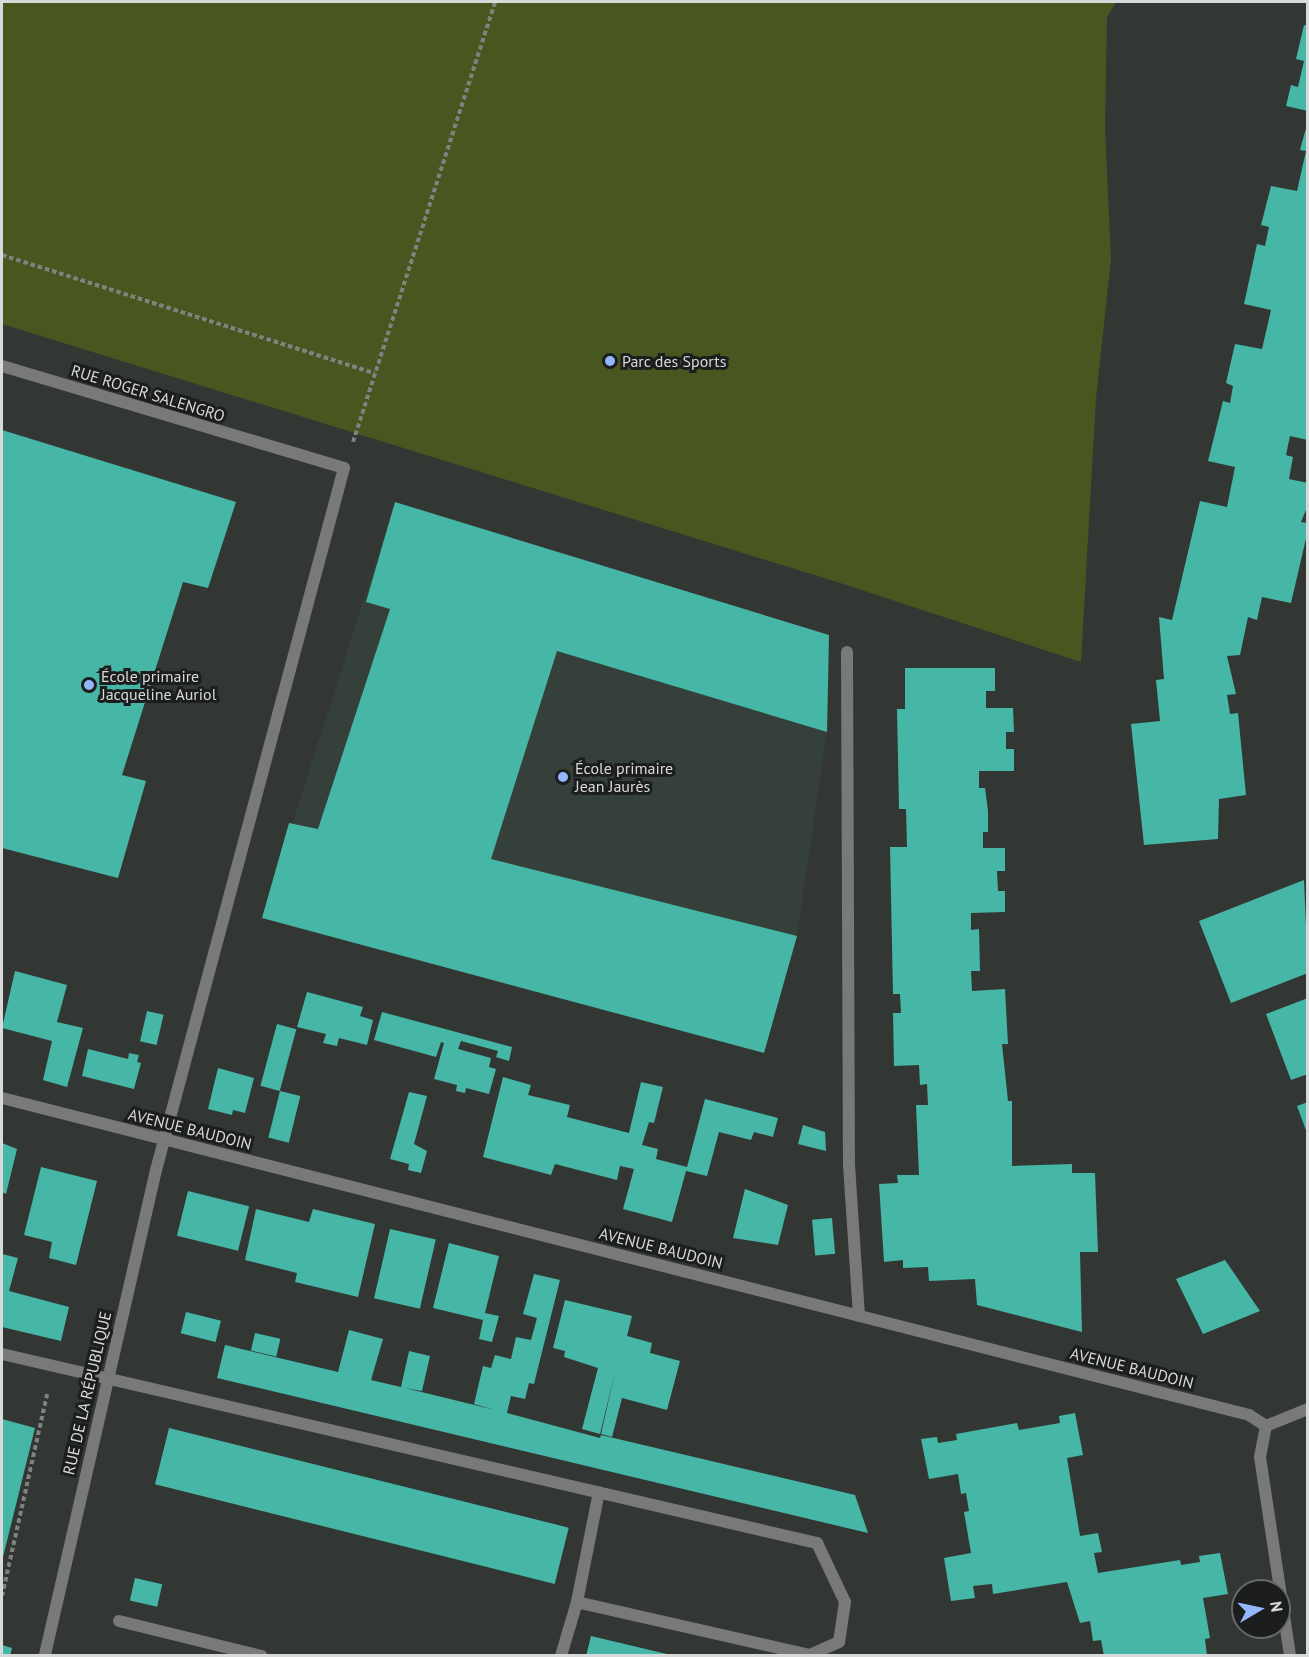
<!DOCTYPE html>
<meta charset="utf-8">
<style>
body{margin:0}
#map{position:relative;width:1309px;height:1657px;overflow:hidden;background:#323734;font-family:"PT Sans",sans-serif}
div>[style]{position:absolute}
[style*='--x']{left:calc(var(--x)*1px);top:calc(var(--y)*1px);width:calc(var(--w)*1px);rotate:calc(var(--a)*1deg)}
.built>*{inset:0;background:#344039}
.green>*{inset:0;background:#48561f}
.building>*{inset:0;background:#46b6a6;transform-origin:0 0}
.path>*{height:4px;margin-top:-2px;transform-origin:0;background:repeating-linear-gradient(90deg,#7f8380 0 4.5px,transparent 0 7.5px)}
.lane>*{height:12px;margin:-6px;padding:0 6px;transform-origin:6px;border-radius:6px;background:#797a78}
.street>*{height:12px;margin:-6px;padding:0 6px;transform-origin:6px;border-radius:6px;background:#797a78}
.dots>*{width:16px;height:16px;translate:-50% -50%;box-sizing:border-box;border:3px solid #1c1e1d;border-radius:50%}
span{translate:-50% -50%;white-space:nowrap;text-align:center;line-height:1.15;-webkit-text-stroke:6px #1c1e1d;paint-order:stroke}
.poi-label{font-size:16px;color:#d7dad8}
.left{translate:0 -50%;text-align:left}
.street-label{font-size:16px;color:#d7dad8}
.frame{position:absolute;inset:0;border:3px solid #d7dad8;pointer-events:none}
.north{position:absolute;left:1231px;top:1579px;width:60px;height:60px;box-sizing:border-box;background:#1c1e1d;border:2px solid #676968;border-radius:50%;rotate:81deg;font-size:16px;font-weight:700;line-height:24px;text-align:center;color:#d7dad8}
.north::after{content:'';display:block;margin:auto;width:21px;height:27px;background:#92b7fd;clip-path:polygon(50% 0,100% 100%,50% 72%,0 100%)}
</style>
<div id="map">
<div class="built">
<div style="clip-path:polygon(395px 502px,829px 635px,827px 732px,797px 936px,764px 1053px,262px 918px)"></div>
</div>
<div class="green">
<div style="clip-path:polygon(2px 2px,1116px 2px,1107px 17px,1105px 129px,1111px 259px,1096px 398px,1081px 662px,837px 582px,2px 324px)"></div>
</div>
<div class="building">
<div style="clip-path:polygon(1304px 25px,1308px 26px,1308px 111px,1286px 106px,1291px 85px,1298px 87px,1304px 61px,1296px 59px)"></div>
<div style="clip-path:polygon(1308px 121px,1308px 440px,1290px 436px,1286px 455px,1293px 457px,1289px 479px,1308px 483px,1308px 505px,1301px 522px,1308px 523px,1308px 530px,1291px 603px,1262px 597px,1257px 620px,1248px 617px,1240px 655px,1227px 656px,1236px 694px,1227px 695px,1230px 714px,1238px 713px,1246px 795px,1219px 799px,1218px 839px,1144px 845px,1131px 724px,1160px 721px,1156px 680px,1164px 679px,1159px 617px,1172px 620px,1200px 501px,1227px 507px,1235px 467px,1208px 461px,1223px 401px,1230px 403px,1233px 386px,1226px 383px,1235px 344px,1262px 349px,1271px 310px,1244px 304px,1257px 244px,1265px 246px,1269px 227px,1261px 225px,1271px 186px,1297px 191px,1306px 151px,1300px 150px)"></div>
<div style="clip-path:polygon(2px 430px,236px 502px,208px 588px,183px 582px,122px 775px,146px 781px,118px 878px,2px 848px)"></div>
<div style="clip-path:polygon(395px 502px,829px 635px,827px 732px,557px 651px,491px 859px,797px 936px,764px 1053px,262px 918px,289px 823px,318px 829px,390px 609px,366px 602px)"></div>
<div style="clip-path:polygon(905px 668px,995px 668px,995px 691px,986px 691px,986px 708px,1013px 708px,1014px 732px,1006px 732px,1006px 749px,1014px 749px,1014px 771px,979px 771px,979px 788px,985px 788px,988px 811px,988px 832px,983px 832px,983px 848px,1005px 848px,1005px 871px,997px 871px,998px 891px,1005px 891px,1005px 912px,971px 913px,971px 930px,979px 929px,980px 971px,971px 971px,972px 991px,1005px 989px,1008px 1044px,1002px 1044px,1008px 1101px,1012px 1101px,1012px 1166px,1072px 1164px,1072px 1173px,1095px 1173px,1098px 1252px,1080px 1252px,1082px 1332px,977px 1305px,975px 1279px,929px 1281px,928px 1267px,903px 1268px,903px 1260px,884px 1262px,879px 1184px,898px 1183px,897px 1175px,919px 1175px,916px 1105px,928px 1105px,927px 1084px,920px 1085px,919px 1065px,894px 1066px,893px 1013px,901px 1013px,900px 994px,893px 994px,890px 847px,907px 847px,906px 809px,899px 809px,897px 709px,905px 709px)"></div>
<div style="clip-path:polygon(1304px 880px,1308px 973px,1231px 1003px,1199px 921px)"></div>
<div style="clip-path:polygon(15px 971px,67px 985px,57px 1022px,83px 1028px,67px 1087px,43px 1080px,52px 1041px,2px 1028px)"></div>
<div style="clip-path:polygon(307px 992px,363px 1007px,360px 1016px,373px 1020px,367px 1045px,339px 1038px,337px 1046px,323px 1043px,326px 1034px,297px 1027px)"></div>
<div style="clip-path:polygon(1308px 998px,1308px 1074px,1291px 1080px,1266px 1014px)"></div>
<div style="left:147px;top:1011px;width:17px;height:31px;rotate:13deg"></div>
<div style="clip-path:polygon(382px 1012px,512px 1047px,509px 1061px,496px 1057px,498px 1051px,461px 1041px,458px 1049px,491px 1058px,489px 1067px,496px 1069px,489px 1094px,466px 1088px,465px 1093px,456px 1091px,457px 1085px,434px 1079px,444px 1043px,441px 1042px,436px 1057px,374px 1040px)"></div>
<div style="left:277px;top:1024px;width:20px;height:64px;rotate:15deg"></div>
<div style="clip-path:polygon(88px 1049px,128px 1059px,129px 1053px,139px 1055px,137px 1062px,141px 1063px,134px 1089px,82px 1076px)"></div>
<div style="clip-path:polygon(218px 1068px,254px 1078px,245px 1113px,233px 1110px,232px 1115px,208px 1109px)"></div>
<div style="clip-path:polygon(503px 1077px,531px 1085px,528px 1095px,570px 1105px,567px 1117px,629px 1133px,641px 1082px,663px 1087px,654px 1123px,649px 1122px,642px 1145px,658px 1149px,656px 1159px,687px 1167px,705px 1099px,778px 1118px,773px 1137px,754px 1132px,751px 1140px,719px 1132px,707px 1176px,686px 1171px,672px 1222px,623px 1209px,634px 1169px,620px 1166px,617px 1180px,555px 1164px,551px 1175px,483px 1157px)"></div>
<div style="left:280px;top:1091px;width:21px;height:48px;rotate:14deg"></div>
<div style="clip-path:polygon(409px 1092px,427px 1096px,414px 1144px,427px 1151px,421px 1173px,408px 1170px,409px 1164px,390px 1159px)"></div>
<div style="clip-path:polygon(1308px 1102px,1308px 1133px,1307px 1133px,1297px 1106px)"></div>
<div style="clip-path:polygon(803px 1125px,825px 1132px,826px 1151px,798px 1144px)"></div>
<div style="clip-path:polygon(2px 1143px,17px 1149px,6px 1194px,2px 1192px)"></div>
<div style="clip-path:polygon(41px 1167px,97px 1181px,76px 1265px,49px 1258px,52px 1242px,24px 1235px)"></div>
<div style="clip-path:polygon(745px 1189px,788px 1205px,778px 1245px,733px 1238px)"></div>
<div style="left:188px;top:1191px;width:63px;height:46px;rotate:14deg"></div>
<div style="clip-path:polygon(256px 1209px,309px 1222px,313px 1209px,375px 1224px,358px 1297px,295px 1282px,297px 1273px,245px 1260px)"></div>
<div style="left:832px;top:1218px;width:36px;height:20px;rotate:85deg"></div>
<div style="left:390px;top:1229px;width:47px;height:71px;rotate:13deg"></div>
<div style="clip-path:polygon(449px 1243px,499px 1256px,485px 1313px,499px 1316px,492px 1342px,479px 1339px,483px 1320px,433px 1308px)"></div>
<div style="clip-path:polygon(2px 1254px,18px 1258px,9px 1291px,69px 1307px,61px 1341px,2px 1327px)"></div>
<div style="clip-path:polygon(1225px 1260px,1260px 1311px,1203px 1334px,1176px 1279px)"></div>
<div style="clip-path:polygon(534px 1274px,560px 1280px,534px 1384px,529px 1383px,525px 1399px,511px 1396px,507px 1413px,600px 1438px,601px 1435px,855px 1495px,868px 1533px,217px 1378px,225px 1345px,338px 1372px,349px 1330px,383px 1339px,371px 1380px,401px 1387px,409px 1351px,430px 1356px,422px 1391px,405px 1388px,495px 1410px,474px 1404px,483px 1366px,491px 1368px,495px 1355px,511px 1359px,516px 1337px,531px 1340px,537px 1318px,523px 1314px)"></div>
<div style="clip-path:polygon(565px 1300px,632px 1316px,627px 1336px,652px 1343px,650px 1353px,680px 1361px,667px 1410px,622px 1398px,612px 1437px,601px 1434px,615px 1372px,600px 1434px,582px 1429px,598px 1368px,564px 1357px,565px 1351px,553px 1348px)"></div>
<div style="left:186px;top:1312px;width:36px;height:22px;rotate:14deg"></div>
<div style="left:255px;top:1333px;width:26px;height:18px;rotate:13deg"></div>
<div style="clip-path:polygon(1075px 1413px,1083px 1455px,1067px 1458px,1080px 1536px,1098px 1533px,1102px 1552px,1094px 1553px,1098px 1573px,1180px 1560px,1181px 1565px,1200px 1562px,1199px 1556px,1220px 1553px,1228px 1594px,1203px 1598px,1210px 1638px,1205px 1639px,1207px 1656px,1104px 1656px,1101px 1640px,1093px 1641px,1090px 1621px,1080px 1623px,1067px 1582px,993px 1594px,992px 1584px,973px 1586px,975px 1598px,951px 1601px,944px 1558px,971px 1553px,964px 1512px,969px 1511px,966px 1493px,961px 1494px,958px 1474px,929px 1479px,921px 1439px,937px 1437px,938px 1443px,957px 1440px,956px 1434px,1017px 1423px,1019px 1430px,1060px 1423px,1059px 1416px)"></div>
<div style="clip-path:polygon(2px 1419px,35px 1428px,2px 1561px)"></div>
<div style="left:169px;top:1428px;width:412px;height:58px;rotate:14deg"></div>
<div style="left:135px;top:1578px;width:28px;height:23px;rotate:13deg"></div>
<div style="clip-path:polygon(591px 1636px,671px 1655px,671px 1656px,586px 1656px)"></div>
<div style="clip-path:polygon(2px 1645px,12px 1648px,10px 1656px,2px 1656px)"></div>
</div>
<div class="path">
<div style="--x:2;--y:255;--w:391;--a:17.6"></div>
<div style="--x:353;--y:442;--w:462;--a:-72.1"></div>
<div style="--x:2;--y:1596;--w:207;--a:-77.4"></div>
</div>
<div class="lane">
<div style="--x:2;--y:1354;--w:837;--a:13.06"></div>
<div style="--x:817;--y:1543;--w:65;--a:64.6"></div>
<div style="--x:845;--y:1602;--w:40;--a:98.5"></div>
<div style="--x:839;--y:1642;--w:32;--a:156"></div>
<div style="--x:810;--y:1655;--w:239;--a:-167.2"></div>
<div style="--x:119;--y:1621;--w:147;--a:13.8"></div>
<div style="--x:561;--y:1656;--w:56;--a:-73.5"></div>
<div style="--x:577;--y:1602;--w:112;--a:-78.7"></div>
</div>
<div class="street">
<div style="--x:2;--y:366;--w:357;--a:16.6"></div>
<div style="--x:344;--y:468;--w:727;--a:104.99"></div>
<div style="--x:156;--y:1170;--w:499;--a:102.9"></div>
<div style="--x:847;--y:652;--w:513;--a:89.78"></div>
<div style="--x:849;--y:1165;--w:151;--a:86.2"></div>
<div style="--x:2;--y:1098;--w:1287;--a:14.26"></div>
<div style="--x:1249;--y:1415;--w:20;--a:33"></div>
<div style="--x:1266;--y:1426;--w:32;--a:101"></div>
<div style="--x:1260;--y:1457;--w:201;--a:81.4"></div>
<div style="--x:1266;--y:1426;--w:45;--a:-22"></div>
</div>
<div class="dots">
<div style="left:610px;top:361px;background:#92b7fd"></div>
<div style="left:89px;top:685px;background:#92b7fd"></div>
<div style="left:563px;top:777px;background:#92b7fd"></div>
</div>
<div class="poi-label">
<span class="left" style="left:622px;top:361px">Parc des Sports</span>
<span class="left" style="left:101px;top:685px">École primaire<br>Jacqueline Auriol</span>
<span class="left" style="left:575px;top:777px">École primaire<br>Jean Jaurès</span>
</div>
<div class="street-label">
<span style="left:148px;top:393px;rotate:17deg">RUE ROGER SALENGRO</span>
<span style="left:190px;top:1129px;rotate:14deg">AVENUE BAUDOIN</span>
<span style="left:661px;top:1248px;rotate:14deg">AVENUE BAUDOIN</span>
<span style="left:1132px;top:1368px;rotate:14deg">AVENUE BAUDOIN</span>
<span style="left:87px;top:1393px;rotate:-77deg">RUE DE LA RÉPUBLIQUE</span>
</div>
<div class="frame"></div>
<div class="north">N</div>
</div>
